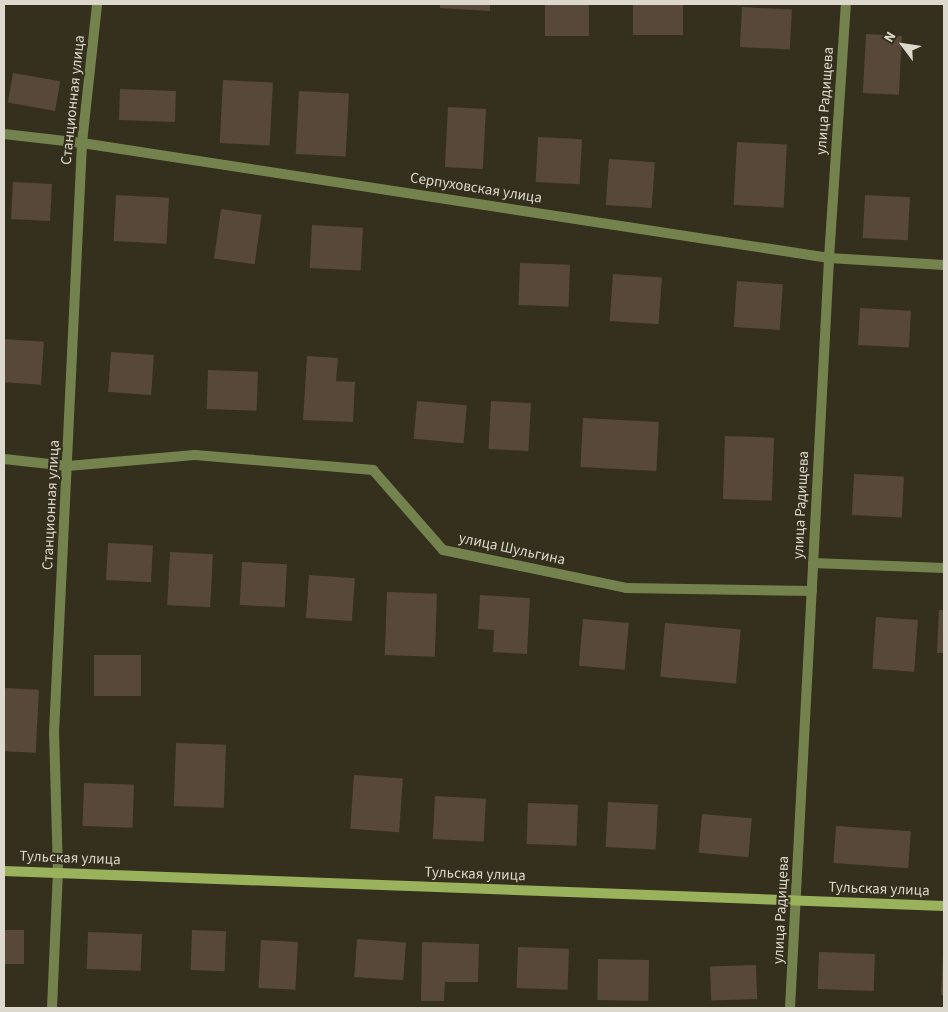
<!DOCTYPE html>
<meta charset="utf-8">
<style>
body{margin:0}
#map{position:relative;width:948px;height:1012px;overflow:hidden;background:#35301d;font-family:"Source Sans 3",sans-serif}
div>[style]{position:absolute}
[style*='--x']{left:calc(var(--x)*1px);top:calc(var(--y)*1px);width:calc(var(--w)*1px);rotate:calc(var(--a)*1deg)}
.building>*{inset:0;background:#574839;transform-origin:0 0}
.minor>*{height:10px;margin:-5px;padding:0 5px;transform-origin:5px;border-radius:5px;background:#74834e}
.secondary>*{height:10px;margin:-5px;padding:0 5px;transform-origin:5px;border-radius:5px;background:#9ab25b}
span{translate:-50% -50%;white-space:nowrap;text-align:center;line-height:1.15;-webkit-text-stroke:4px #35301d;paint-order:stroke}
.street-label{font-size:15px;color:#dcd8cd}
.frame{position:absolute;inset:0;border:5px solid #dcd8cd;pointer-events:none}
.north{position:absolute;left:878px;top:20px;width:50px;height:50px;-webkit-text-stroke:4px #35301d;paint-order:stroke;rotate:301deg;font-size:14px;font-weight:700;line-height:20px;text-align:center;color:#dcd8cd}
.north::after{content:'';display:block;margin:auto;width:18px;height:22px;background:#dcd8cd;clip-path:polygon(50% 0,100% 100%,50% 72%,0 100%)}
</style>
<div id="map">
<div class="building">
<div style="clip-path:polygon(440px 4px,490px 4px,490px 11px,440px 8px)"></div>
<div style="left:545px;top:4px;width:44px;height:32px"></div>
<div style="left:633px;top:4px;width:50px;height:31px"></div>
<div style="left:742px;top:7px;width:50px;height:40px;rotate:3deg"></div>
<div style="left:866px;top:34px;width:36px;height:59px;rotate:3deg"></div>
<div style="left:13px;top:73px;width:48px;height:30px;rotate:10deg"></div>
<div style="left:223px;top:80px;width:50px;height:63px;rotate:3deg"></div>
<div style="left:120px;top:89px;width:56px;height:31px;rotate:2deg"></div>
<div style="left:299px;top:91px;width:50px;height:63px;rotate:3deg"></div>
<div style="left:448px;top:107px;width:38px;height:60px;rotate:3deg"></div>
<div style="left:538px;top:137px;width:44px;height:45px;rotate:3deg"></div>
<div style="left:737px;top:142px;width:50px;height:63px;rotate:3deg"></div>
<div style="left:609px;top:159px;width:46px;height:46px;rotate:4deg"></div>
<div style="left:13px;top:182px;width:39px;height:37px;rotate:3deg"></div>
<div style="left:116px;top:195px;width:53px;height:46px;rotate:3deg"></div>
<div style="left:865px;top:195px;width:45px;height:43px;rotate:3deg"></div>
<div style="left:221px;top:209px;width:41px;height:50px;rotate:8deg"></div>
<div style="left:312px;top:225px;width:51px;height:43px;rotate:3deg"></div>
<div style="left:520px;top:263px;width:50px;height:42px;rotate:2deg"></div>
<div style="left:613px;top:274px;width:49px;height:47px;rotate:4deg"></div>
<div style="left:737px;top:281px;width:46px;height:46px;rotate:4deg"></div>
<div style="left:860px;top:308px;width:51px;height:37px;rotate:3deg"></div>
<div style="left:4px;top:339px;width:40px;height:43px;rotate:4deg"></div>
<div style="left:111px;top:352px;width:43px;height:40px;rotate:4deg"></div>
<div style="clip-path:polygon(307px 356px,338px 358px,336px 381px,355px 382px,353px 422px,303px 420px)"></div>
<div style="left:208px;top:370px;width:50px;height:39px;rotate:2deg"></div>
<div style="left:417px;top:401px;width:50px;height:38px;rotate:5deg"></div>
<div style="left:491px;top:401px;width:40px;height:48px;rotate:3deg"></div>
<div style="left:583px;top:418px;width:76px;height:49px;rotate:3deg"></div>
<div style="left:725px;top:436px;width:49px;height:63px;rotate:2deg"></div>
<div style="left:854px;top:474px;width:50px;height:41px;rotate:3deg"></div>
<div style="left:108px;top:543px;width:45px;height:37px;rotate:3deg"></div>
<div style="left:170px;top:552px;width:43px;height:53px;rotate:3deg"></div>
<div style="left:242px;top:562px;width:45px;height:43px;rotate:3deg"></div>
<div style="left:309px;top:575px;width:46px;height:43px;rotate:4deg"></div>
<div style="left:387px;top:592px;width:50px;height:63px;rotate:2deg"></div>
<div style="clip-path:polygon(480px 595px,530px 598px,527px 654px,493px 652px,494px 630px,478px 629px)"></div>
<div style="clip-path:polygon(939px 610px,944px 610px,944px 653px,937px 653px)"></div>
<div style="left:876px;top:617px;width:42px;height:52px;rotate:4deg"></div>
<div style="left:583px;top:619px;width:46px;height:47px;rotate:5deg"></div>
<div style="left:665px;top:623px;width:76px;height:54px;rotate:5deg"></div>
<div style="left:94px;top:655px;width:47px;height:41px"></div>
<div style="left:4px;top:688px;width:35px;height:63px;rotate:3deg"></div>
<div style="left:176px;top:743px;width:50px;height:63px;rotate:2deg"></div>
<div style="left:354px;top:775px;width:49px;height:54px;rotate:4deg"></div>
<div style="left:84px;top:783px;width:50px;height:43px;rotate:2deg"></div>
<div style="left:435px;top:796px;width:51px;height:43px;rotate:3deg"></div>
<div style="left:608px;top:802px;width:50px;height:45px;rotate:3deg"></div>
<div style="left:528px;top:803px;width:50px;height:41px;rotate:2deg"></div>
<div style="left:702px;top:814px;width:50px;height:39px;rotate:5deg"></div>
<div style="left:836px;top:826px;width:75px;height:37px;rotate:4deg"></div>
<div style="left:4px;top:930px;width:20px;height:34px"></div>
<div style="left:192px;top:930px;width:34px;height:40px;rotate:2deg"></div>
<div style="left:88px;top:932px;width:54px;height:37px;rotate:2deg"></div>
<div style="left:357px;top:939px;width:49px;height:38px;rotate:4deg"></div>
<div style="left:261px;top:940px;width:37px;height:48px;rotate:3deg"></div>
<div style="clip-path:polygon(422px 942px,479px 944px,478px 982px,445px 982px,444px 1001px,421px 1001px)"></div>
<div style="left:518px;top:947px;width:51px;height:41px;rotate:2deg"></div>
<div style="left:819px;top:952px;width:56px;height:37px;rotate:2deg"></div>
<div style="clip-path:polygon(943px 955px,944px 955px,944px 995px,941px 995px)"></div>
<div style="left:598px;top:959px;width:51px;height:41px;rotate:1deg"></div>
<div style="left:756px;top:965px;width:34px;height:46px;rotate:88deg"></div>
</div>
<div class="minor">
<div style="--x:4;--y:134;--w:79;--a:6.6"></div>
<div style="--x:82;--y:143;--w:756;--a:8.75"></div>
<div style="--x:829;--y:258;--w:115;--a:3.5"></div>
<div style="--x:4;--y:459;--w:64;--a:6.2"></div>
<div style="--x:68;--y:466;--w:127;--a:-5"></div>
<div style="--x:195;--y:455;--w:179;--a:4.8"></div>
<div style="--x:373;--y:470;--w:106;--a:48.8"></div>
<div style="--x:443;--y:550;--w:187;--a:11.7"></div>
<div style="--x:626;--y:588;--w:186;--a:0.9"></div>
<div style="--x:813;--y:563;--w:131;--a:2.2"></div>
<div style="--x:52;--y:1008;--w:135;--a:-87.5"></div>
<div style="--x:58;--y:873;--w:140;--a:-91.6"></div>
<div style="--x:54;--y:733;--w:591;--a:-87.28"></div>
<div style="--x:82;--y:143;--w:140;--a:-83.8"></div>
<div style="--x:790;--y:1008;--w:751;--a:-87.02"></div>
<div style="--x:829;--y:258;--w:255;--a:-86.2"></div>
</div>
<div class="secondary">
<div style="--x:4;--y:871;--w:941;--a:2.13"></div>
</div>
<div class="street-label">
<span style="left:73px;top:100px;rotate:-84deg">Станционная улица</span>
<span style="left:825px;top:101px;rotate:-86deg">улица Радищева</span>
<span style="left:476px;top:188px;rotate:9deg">Серпуховская улица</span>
<span style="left:51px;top:505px;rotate:-87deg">Станционная улица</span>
<span style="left:801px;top:505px;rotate:-87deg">улица Радищева</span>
<span style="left:512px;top:549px;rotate:12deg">улица Шульгина</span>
<span style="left:70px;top:858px;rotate:2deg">Тульская улица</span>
<span style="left:475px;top:874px;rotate:2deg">Тульская улица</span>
<span style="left:879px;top:889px;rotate:2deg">Тульская улица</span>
<span style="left:781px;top:910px;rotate:-87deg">улица Радищева</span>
</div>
<div class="frame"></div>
<div class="north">N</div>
</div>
